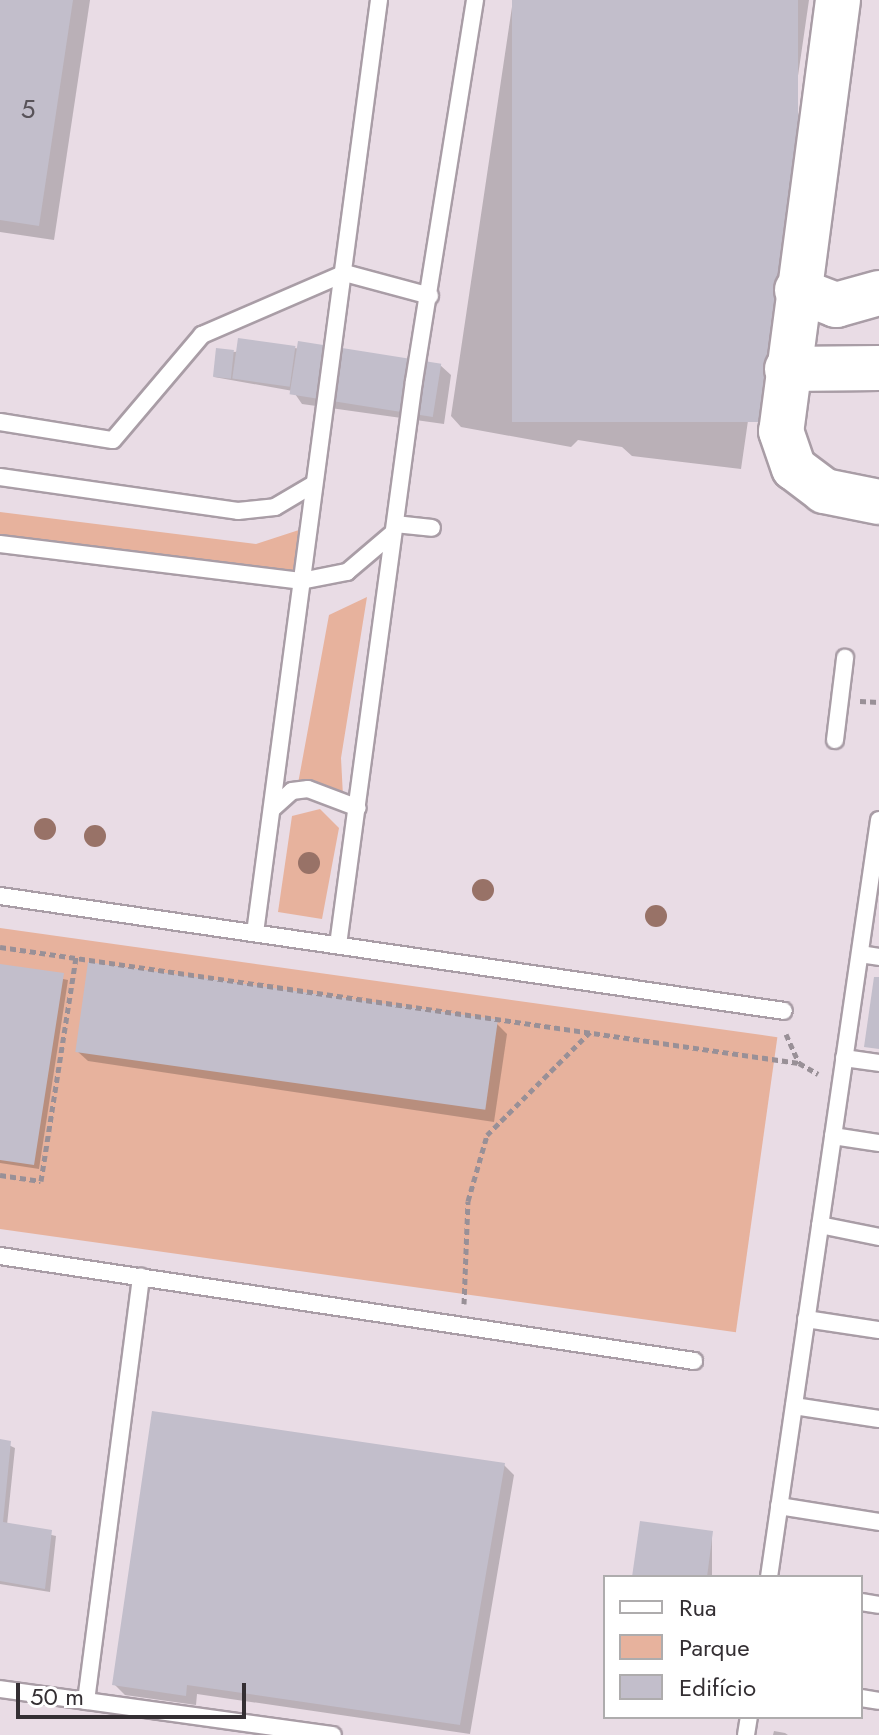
<!DOCTYPE html>
<meta charset="utf-8">
<style>
body{margin:0}
#map{position:relative;width:879px;height:1735px;overflow:hidden;background:#e9dce5;font-family:Jost,sans-serif}
div>[style]{position:absolute}
[style*='--x']{left:calc(var(--x)*1px);top:calc(var(--y)*1px);width:calc(var(--w)*1px);rotate:calc(var(--a)*1deg)}
.green>*{inset:0;background:#e7b29d;transform-origin:0 0}
.shadow>*{inset:0;background:#0003}
.building>*{inset:0;background:#c2becb;transform-origin:0 0}
.path>*{height:5px;margin-top:-2.5px;transform-origin:0;background:repeating-linear-gradient(90deg,#999097 0 6px,transparent 0 10px)}
.roads{filter:drop-shadow(2px 0 #a99da6) drop-shadow(-2px 0 #a99da6) drop-shadow(0 2px #a99da6) drop-shadow(0 -2px #a99da6)}
.service>*{height:16px;margin:-8px;padding:0 8px;transform-origin:8px;border-radius:8px;background:#fff}
.secondary>*{height:44px;margin:-22px;padding:0 22px;transform-origin:22px;border-radius:22px;background:#fff}
.trees>*{width:22px;height:22px;margin:-11px;border-radius:50%;background:#987267}
span{translate:-50% -50%;white-space:nowrap;text-align:center;line-height:1.15;-webkit-text-stroke:7px #fff;paint-order:stroke}
.number-label{font-size:26px;color:#585359}
.number-label span{-webkit-text-stroke-width:0}
.legend{position:absolute;left:603px;top:1575px;width:260px;height:144px;box-sizing:border-box;background:#fff;border:2px solid #aeacad;margin:0;padding:10px 14px;list-style:none;font-size:24px;color:#342f33}
.legend li{display:flex;align-items:center;gap:16px;height:40px}
.legend b{width:40px;border:2px solid #aeacad}
.scale{position:absolute;left:16px;top:1683px;width:230px;height:36px;box-sizing:border-box;border:4px solid #342f33;border-top:0;padding-left:10px;font-size:24px;line-height:28px;white-space:nowrap;color:#342f33;-webkit-text-stroke:6px #fff;paint-order:stroke}
</style>
<div id="map">
<div class="green">
<div style="clip-path:polygon(0 512px,256px 544px,302px 529px,294px 577px,0 536px)"></div>
<div style="clip-path:polygon(367px 597px,341px 758px,343px 796px,314px 785px,297px 789px,329px 615px)"></div>
<div style="clip-path:polygon(320px 809px,339px 828px,322px 919px,278px 912px,292px 816px)"></div>
<div style="left:0;top:928px;width:785px;height:298px;rotate:8deg"></div>
</div>
<div class="shadow">
<div style="clip-path:polygon(0 0,90px 0,54px 240px,0 232px)"></div>
<div style="clip-path:polygon(513px 0,809px 0,741px 469px,632px 456px,622px 447px,578px 440px,571px 447px,461px 427px,451px 416px)"></div>
<div style="clip-path:polygon(294px 348px,440px 365px,451px 375px,444px 424px,302px 404px,293px 391px,214px 377px,233px 352px)"></div>
<div style="clip-path:polygon(0 966px,68px 980px,39px 1169px,0 1163px)"></div>
<div style="clip-path:polygon(497px 1024px,507px 1034px,494px 1122px,88px 1061px,77px 1051px)"></div>
<div style="clip-path:polygon(0 1441px,15px 1448px,7px 1525px,56px 1536px,50px 1592px,0 1584px)"></div>
<div style="clip-path:polygon(504px 1465px,514px 1475px,470px 1734px,197px 1694px,196px 1705px,125px 1695px,114px 1684px)"></div>
<div style="clip-path:polygon(712px 1533px,712px 1577px,634px 1577px)"></div>
<div style="clip-path:polygon(774px 1731px,785px 1733px,788px 1735px,773px 1735px)"></div>
</div>
<div class="building">
<div style="clip-path:polygon(0 0,73px 0,39px 226px,0 220px)"></div>
<div style="left:512px;top:0;width:286px;height:422px"></div>
<div style="left:238px;top:338px;width:58px;height:41px;rotate:8deg"></div>
<div style="left:298px;top:341px;width:145px;height:54px;rotate:9deg"></div>
<div style="left:216px;top:348px;width:18px;height:29px;rotate:6deg"></div>
<div style="left:88px;top:962px;width:414px;height:91px;rotate:8deg"></div>
<div style="clip-path:polygon(0 964px,64px 973px,34px 1165px,0 1160px)"></div>
<div style="clip-path:polygon(874px 977px,879px 977px,879px 1049px,864px 1047px)"></div>
<div style="clip-path:polygon(152px 1411px,505px 1463px,460px 1725px,187px 1685px,186px 1696px,112px 1685px)"></div>
<div style="clip-path:polygon(0 1439px,11px 1441px,3px 1522px,52px 1530px,45px 1589px,0 1581px)"></div>
<div style="clip-path:polygon(640px 1521px,713px 1531px,707px 1577px,632px 1577px)"></div>
</div>
<div class="path">
<div style="--x:860;--y:701;--w:19;--a:3"></div>
<div style="--x:0;--y:947;--w:807;--a:8.26"></div>
<div style="--x:786;--y:1034;--w:32;--a:66"></div>
<div style="--x:799;--y:1063;--w:22;--a:30"></div>
<div style="--x:0;--y:1175;--w:41;--a:8.3"></div>
<div style="--x:41;--y:1181;--w:227;--a:-81.1"></div>
<div style="--x:464;--y:1304;--w:103;--a:-87.8"></div>
<div style="--x:468;--y:1201;--w:69;--a:-73.9"></div>
<div style="--x:487;--y:1135;--w:146;--a:-45"></div>
</div>
<div class="roads">
<div class="service">
<div style="--x:345;--y:273;--w:88;--a:15.1"></div>
<div style="--x:0;--y:422;--w:114;--a:9.1"></div>
<div style="--x:113;--y:440;--w:138;--a:-49.7"></div>
<div style="--x:202;--y:335;--w:156;--a:-23.4"></div>
<div style="--x:0;--y:477;--w:240;--a:8.1"></div>
<div style="--x:238;--y:511;--w:37;--a:-6"></div>
<div style="--x:275;--y:507;--w:43;--a:-30.7"></div>
<div style="--x:395;--y:524;--w:37;--a:6"></div>
<div style="--x:0;--y:544;--w:303;--a:7"></div>
<div style="--x:301;--y:581;--w:47;--a:-11.1"></div>
<div style="--x:347;--y:572;--w:60;--a:-40.3"></div>
<div style="--x:835;--y:740;--w:83;--a:-83"></div>
<div style="--x:272;--y:809;--w:27;--a:-42"></div>
<div style="--x:292;--y:791;--w:16;--a:-7"></div>
<div style="--x:308;--y:789;--w:53;--a:20.8"></div>
<div style="--x:0;--y:896;--w:792;--a:8.34"></div>
<div style="--x:255;--y:933;--w:941;--a:-82.43"></div>
<div style="--x:338;--y:945;--w:569;--a:-82.33"></div>
<div style="--x:414;--y:381;--w:386;--a:-80.9"></div>
<div style="--x:860;--y:954;--w:19;--a:9"></div>
<div style="--x:844;--y:1058;--w:35;--a:8"></div>
<div style="--x:833;--y:1136;--w:47;--a:8.7"></div>
<div style="--x:820;--y:1225;--w:60;--a:11.5"></div>
<div style="--x:0;--y:1256;--w:702;--a:8.6"></div>
<div style="--x:806;--y:1319;--w:74;--a:8.6"></div>
<div style="--x:794;--y:1406;--w:86;--a:8.7"></div>
<div style="--x:779;--y:1506;--w:101;--a:9.1"></div>
<div style="--x:769;--y:1577;--w:765;--a:-81.73"></div>
<div style="--x:861;--y:1602;--w:18;--a:9"></div>
<div style="--x:0;--y:1689;--w:336;--a:7.9"></div>
<div style="--x:861;--y:1698;--w:18;--a:9"></div>
<div style="--x:86;--y:1701;--w:428;--a:-82.6"></div>
<div style="--x:746;--y:1735;--w:18;--a:-81"></div>
</div>
<div class="secondary">
<div style="--x:838;--y:0;--w:435;--a:97.5"></div>
<div style="--x:781;--y:431;--w:39;--a:71"></div>
<div style="--x:794;--y:468;--w:38;--a:37"></div>
<div style="--x:824;--y:491;--w:56;--a:11.3"></div>
<div style="--x:797;--y:290;--w:42;--a:21"></div>
<div style="--x:836;--y:305;--w:45;--a:-15.6"></div>
<div style="--x:787;--y:369;--w:92;--a:-0.6"></div>
</div>
</div>
<div class="trees">
<div style="left:45px;top:829px"></div>
<div style="left:95px;top:836px"></div>
<div style="left:309px;top:863px"></div>
<div style="left:483px;top:890px"></div>
<div style="left:656px;top:916px"></div>
</div>
<div class="number-label">
<span style="left:28px;top:110px">5</span>
</div>
<ul class="legend">
<li><b style="height:10px;background:#fff"></b>Rua</li>
<li><b style="height:22px;background:#e7b29d"></b>Parque</li>
<li><b style="height:22px;background:#c2becb"></b>Edifício</li>
</ul>
<div class="scale">50 m</div>
</div>
